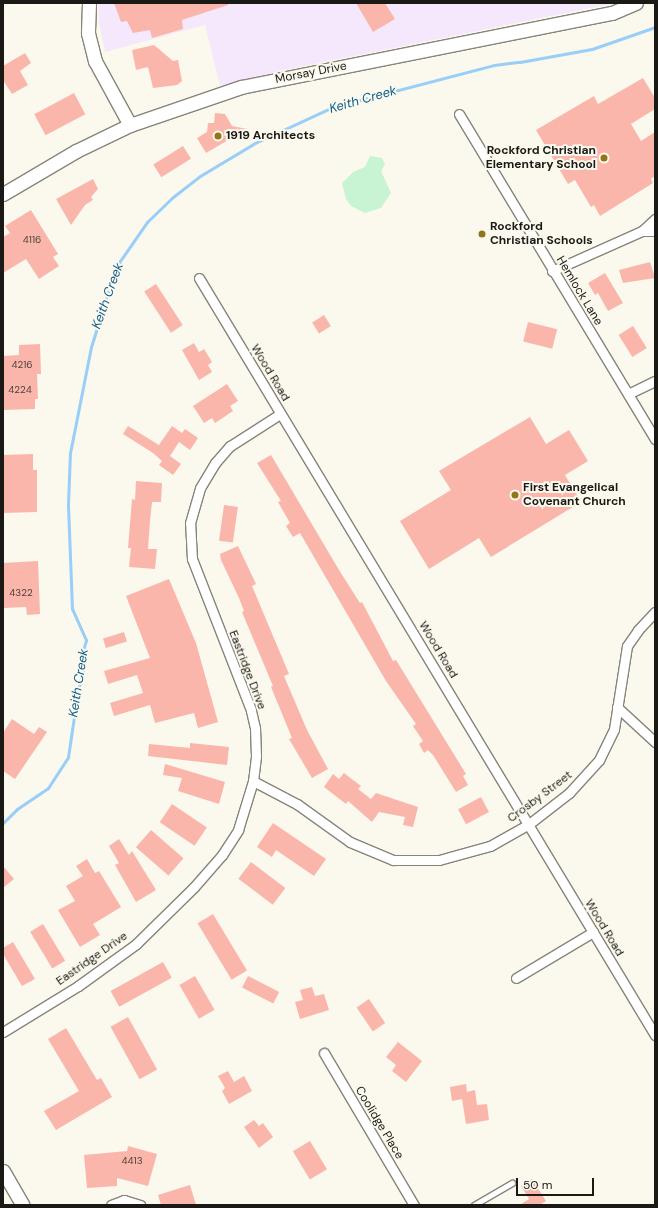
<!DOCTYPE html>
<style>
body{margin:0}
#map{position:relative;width:658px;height:1208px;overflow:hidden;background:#fbf8ed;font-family:"DM Sans",sans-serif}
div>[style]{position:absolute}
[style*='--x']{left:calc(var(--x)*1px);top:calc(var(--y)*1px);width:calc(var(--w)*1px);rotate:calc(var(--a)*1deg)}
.commercial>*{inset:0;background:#f5e8fc}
.green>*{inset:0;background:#c8f4d3}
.stream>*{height:3px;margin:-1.5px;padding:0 1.5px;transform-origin:1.5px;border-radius:1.5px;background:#98cef8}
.building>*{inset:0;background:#fbb6ab;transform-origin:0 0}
.roads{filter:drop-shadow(1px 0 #87847b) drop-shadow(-1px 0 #87847b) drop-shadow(0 1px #87847b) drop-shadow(0 -1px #87847b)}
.lane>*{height:4.5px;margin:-2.25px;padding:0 2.25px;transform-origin:2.25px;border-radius:2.25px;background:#fff}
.street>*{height:9px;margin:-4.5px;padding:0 4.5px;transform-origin:4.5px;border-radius:4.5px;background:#fff}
.secondary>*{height:13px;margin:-6.5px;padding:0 6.5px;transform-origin:6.5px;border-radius:6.5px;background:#fff}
.dots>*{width:11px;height:11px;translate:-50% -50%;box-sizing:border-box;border:2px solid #fbf8ed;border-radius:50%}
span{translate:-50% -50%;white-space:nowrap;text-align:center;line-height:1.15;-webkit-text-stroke:4px #fbf8ed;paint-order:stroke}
.number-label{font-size:10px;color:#52403a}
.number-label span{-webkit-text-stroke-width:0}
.street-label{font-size:12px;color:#1a1915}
.poi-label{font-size:12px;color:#1a1915;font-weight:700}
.left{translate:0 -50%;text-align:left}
.right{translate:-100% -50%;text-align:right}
.water-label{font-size:13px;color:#0c5d8e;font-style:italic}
.frame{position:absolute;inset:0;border:4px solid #1a1915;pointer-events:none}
.scale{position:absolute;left:516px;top:1178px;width:78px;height:18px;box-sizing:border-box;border:2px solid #1a1915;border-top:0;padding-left:5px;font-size:12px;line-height:14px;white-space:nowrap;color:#1a1915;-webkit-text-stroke:3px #fbf8ed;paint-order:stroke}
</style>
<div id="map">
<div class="commercial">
<div style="clip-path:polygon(98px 3px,616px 3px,280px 71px,220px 86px,205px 25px,105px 52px,99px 23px)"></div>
</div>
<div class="green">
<div style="clip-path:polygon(370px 156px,382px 158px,385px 164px,381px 171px,391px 193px,381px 208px,365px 213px,351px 206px,346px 199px,342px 183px,353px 172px,365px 167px)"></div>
</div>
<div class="stream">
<div style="--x:3;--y:823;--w:20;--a:-45"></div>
<div style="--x:17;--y:809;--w:37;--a:-34"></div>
<div style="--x:48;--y:788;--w:37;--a:-57"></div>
<div style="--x:68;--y:757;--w:68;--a:-81.5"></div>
<div style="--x:78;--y:690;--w:20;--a:-75"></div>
<div style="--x:83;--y:671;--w:17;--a:-93"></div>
<div style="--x:82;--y:654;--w:15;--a:-74"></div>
<div style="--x:86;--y:640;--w:34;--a:-114"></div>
<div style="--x:72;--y:609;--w:105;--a:-92.2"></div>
<div style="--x:68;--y:504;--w:51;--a:-87.8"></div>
<div style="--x:70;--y:453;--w:108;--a:-78.8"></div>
<div style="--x:91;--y:347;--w:67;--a:-72.6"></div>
<div style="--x:111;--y:283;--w:24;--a:-68"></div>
<div style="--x:120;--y:261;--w:47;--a:-55.3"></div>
<div style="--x:147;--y:222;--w:36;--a:-44"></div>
<div style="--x:173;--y:197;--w:34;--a:-38"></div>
<div style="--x:200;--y:176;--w:64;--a:-31"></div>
<div style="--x:255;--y:143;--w:86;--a:-24.8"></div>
<div style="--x:333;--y:107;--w:166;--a:-14.6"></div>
<div style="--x:494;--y:65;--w:26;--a:-7"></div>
<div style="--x:520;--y:62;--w:73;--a:-10.2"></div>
<div style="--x:592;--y:49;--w:67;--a:-19.2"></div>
</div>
<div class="building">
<div style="clip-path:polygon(114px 3px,228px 3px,228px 5px,182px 20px,183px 29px,152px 38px,150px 30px,133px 33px,127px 21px,121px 22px)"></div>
<div style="clip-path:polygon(356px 3px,385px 3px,395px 19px,373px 32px)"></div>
<div style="clip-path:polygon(154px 45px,173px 61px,178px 60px,182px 81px,177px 85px,153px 88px,148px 67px,136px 70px,132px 50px)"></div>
<div style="clip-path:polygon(25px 53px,31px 63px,20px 71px,28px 85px,12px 94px,3px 80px,3px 66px)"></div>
<div style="clip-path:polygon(643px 78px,655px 98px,655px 109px,631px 124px,641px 141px,655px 132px,655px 176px,651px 179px,653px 183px,600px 216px,594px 205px,591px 207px,575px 180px,568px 184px,536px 130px,594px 96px,598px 104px)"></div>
<div style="left:74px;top:93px;width:24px;height:45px;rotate:62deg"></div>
<div style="clip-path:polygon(215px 113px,225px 114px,232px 126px,247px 129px,206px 153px,197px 138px,207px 132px,208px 123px,214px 123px)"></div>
<div style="left:183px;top:146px;width:15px;height:35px;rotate:58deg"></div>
<div style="clip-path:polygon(93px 179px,98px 189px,91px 197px,93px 200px,85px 205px,71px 225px,56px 199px)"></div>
<div style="clip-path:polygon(31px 210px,58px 254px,53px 257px,59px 266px,39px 279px,26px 259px,3px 273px,3px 237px,10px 233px,5px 226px)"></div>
<div style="clip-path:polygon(650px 262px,655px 278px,623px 283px,619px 270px)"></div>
<div style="clip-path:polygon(605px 273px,623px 303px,608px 311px,598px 293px,595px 295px,588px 283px)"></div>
<div style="left:156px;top:284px;width:49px;height:14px;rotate:57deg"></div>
<div style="left:324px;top:315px;width:13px;height:14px;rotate:58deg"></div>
<div style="left:528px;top:322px;width:30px;height:20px;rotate:14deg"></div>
<div style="left:633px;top:326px;width:26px;height:17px;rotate:58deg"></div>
<div style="clip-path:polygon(194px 343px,199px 352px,204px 349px,212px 362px,208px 365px,212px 372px,199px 380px,182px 350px)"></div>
<div style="clip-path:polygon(40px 344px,41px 374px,37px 374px,38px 399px,35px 399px,35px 409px,3px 410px,3px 356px,19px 355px,19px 345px)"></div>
<div style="clip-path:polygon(227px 384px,238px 401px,230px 406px,233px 411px,215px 423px,212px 418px,204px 423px,193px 406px)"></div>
<div style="clip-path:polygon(530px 417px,546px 444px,569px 430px,588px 461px,565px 475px,581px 502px,491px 557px,479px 538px,429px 569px,400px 521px,451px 490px,439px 471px)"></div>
<div style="clip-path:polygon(128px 426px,159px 445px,172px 426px,182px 433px,185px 429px,198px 438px,190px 450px,179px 442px,170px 456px,181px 464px,173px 475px,159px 465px,162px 461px,153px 453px,123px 434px)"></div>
<div style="clip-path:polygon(33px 454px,33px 470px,37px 470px,37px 512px,3px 513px,3px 455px)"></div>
<div style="clip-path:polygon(271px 455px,339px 570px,360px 603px,362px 602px,393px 661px,396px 660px,466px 774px,463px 776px,468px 785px,456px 792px,433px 755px,428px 750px,424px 753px,419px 744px,423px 741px,413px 726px,416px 724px,386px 681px,300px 533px,293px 537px,286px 526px,290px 523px,278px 502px,281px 501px,257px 463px)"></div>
<div style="clip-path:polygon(136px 481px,162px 483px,161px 502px,152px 502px,150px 521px,148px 549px,157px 549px,155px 569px,129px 567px,131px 548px,128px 548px,132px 499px,135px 500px)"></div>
<div style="left:224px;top:505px;width:14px;height:36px;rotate:8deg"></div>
<div style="clip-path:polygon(238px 546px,256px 584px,252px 586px,289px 674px,284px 676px,307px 730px,328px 769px,312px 778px,289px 739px,292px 738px,271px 687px,273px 686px,242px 612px,244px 611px,239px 598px,221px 560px,220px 554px)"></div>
<div style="clip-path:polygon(38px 561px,40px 614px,27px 615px,26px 607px,4px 608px,3px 563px)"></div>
<div style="clip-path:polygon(169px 579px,196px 643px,218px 722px,198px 728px,194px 713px,155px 723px,150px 705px,114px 716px,110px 703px,143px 693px,137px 675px,108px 684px,104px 671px,150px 658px,126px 596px)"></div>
<div style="left:124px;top:632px;width:10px;height:22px;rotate:73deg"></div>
<div style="clip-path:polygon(12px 719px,34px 734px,39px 727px,47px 732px,15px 779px,3px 771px,3px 733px)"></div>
<div style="clip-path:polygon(190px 743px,229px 747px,227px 765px,148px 756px,149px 744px,190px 748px)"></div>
<div style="clip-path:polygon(165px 764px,225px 782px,219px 804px,178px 791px,182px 778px,163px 775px)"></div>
<div style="clip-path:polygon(344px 773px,361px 786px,358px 789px,371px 799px,376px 793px,418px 807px,413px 827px,403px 825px,405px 817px,379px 812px,372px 822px,348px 801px,346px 804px,324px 787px,333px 774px,339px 779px)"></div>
<div style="left:481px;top:797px;width:17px;height:26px;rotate:62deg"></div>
<div style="left:172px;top:804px;width:42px;height:22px;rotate:34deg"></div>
<div style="clip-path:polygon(273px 823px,326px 859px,314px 876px,276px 850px,272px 857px,257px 847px)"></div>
<div style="left:151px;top:830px;width:43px;height:23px;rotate:41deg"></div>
<div style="clip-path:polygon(119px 839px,129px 855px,132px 851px,156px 890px,136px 902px,115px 865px,119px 863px,109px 846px)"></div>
<div style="clip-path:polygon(87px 859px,95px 873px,99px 871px,121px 907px,93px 924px,100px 935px,80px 947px,58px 910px,75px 901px,66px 886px,83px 876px,76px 866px)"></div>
<div style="left:251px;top:862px;width:43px;height:21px;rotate:37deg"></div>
<div style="clip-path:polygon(3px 866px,14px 879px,3px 888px)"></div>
<div style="left:213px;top:914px;width:66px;height:18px;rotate:59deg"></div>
<div style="left:43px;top:924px;width:43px;height:15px;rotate:59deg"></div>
<div style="clip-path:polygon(13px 942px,35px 979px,22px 986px,3px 954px,3px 948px)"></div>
<div style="left:163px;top:962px;width:18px;height:60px;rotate:61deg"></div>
<div style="left:195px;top:976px;width:39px;height:18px;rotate:60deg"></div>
<div style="left:248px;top:976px;width:35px;height:13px;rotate:27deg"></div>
<div style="clip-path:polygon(312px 987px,315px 996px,324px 994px,329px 1010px,300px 1019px,295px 1002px,303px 1000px,300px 990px)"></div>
<div style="left:369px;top:999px;width:29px;height:15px;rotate:56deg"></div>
<div style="left:128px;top:1017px;width:60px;height:20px;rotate:61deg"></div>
<div style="clip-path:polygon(66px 1028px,97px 1080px,101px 1078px,112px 1097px,56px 1130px,44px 1111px,79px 1091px,48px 1039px)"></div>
<div style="clip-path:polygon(398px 1042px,422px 1061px,406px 1082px,392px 1071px,396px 1065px,386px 1057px)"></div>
<div style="clip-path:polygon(228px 1071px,234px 1082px,244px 1076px,252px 1091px,229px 1104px,222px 1091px,225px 1088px,218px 1076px)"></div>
<div style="clip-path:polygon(466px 1084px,467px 1092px,475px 1090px,477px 1105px,487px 1104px,489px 1120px,466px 1124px,462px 1099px,452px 1101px,450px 1087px)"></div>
<div style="clip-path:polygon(254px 1120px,259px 1126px,263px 1123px,273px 1137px,259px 1148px,244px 1127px)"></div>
<div style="left:310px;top:1141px;width:33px;height:20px;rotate:59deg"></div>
<div style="clip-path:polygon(128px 1146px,157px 1154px,148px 1186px,117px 1178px,117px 1186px,87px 1188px,84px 1155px,127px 1151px)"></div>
<div style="clip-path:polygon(532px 1179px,546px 1201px,540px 1205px,520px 1205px,529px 1199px,521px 1186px)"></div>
<div style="clip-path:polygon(190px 1185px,196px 1205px,161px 1205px,158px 1195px)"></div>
</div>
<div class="roads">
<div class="lane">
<div style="--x:474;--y:1205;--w:44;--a:-30.1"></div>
</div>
<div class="street">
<div style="--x:459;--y:114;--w:380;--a:58.9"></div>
<div style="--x:642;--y:231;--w:13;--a:0"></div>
<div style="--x:552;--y:271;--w:98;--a:-24"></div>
<div style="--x:642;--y:231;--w:18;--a:-43"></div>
<div style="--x:199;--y:278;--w:884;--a:58.94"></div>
<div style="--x:628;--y:394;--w:30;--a:-26"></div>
<div style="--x:617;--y:707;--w:52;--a:42.6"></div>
<div style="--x:253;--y:781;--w:50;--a:27.6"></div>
<div style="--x:297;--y:804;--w:65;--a:35.6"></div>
<div style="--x:350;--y:842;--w:47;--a:22.7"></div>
<div style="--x:393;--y:860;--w:46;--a:0"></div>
<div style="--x:439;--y:860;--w:53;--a:-15.4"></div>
<div style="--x:490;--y:846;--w:45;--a:-29.4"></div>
<div style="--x:529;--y:824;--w:51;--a:-37.8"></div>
<div style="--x:569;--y:793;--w:45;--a:-47.7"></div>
<div style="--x:599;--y:760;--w:34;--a:-64"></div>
<div style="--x:614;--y:729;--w:84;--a:-81.1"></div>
<div style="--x:627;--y:646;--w:19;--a:-55"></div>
<div style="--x:638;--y:630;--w:25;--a:-47"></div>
<div style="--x:516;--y:978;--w:90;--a:-30.9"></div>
<div style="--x:3;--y:1032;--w:88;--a:-31.5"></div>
<div style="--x:78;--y:986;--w:72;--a:-35.9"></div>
<div style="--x:136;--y:944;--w:81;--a:-44.5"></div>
<div style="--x:194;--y:887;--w:43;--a:-48.8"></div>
<div style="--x:222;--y:855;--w:30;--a:-57"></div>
<div style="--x:238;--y:830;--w:51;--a:-73"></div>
<div style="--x:253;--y:781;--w:25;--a:-83"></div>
<div style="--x:256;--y:756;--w:28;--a:-92"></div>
<div style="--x:255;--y:728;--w:18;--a:-103"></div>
<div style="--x:251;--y:710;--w:162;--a:-111.3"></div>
<div style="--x:192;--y:559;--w:36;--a:-93"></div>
<div style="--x:190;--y:523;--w:36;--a:-74"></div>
<div style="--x:200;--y:488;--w:29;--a:-59"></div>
<div style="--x:215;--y:463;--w:23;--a:-49"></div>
<div style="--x:230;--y:446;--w:59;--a:-32.6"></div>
<div style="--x:324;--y:1053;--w:177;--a:59.4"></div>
<div style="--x:111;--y:1205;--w:14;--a:-21"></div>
<div style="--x:124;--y:1200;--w:17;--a:17"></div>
</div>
<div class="secondary">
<div style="--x:89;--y:3;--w:30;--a:92"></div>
<div style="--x:88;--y:33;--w:29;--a:76"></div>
<div style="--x:95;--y:61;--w:73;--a:61.3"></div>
<div style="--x:3;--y:194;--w:85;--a:-30.5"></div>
<div style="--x:76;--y:151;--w:60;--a:-25.7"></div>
<div style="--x:130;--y:125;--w:117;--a:-18.9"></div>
<div style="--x:241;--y:87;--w:378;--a:-11.3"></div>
<div style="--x:612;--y:13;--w:26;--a:-23"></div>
<div style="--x:3;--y:1171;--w:39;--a:60"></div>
</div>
</div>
<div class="dots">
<div style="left:218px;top:136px;background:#90751a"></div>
<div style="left:604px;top:158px;background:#90751a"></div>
<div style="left:482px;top:234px;background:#90751a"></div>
<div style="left:515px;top:495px;background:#90751a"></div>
</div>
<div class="number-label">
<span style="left:32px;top:240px">4116</span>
<span style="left:22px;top:365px">4216</span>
<span style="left:20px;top:390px">4224</span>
<span style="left:21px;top:593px">4322</span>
<span style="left:132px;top:1161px">4413</span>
</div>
<div class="street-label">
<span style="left:311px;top:73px;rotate:-11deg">Morsay Drive</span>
<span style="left:579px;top:291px;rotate:59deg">Hemlock Lane</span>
<span style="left:270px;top:373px;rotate:59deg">Wood Road</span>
<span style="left:438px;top:650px;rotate:59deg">Wood Road</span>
<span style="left:247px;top:670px;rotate:69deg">Eastridge Drive</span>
<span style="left:540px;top:797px;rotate:-37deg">Crosby Street</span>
<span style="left:604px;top:928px;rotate:59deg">Wood Road</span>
<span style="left:92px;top:959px;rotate:-35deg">Eastridge Drive</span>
<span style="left:379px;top:1123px;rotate:59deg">Coolidge Place</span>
</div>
<div class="poi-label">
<span class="left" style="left:226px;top:136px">1919 Architects</span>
<span class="right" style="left:596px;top:158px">Rockford Christian<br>Elementary School</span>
<span class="left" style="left:490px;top:234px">Rockford<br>Christian Schools</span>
<span class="left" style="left:523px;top:495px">First Evangelical<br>Covenant Church</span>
</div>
<div class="water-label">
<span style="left:363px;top:100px;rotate:-16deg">Keith Creek</span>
<span style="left:108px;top:296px;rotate:-70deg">Keith Creek</span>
<span style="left:79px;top:683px;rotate:-81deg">Keith Creek</span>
</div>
<div class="frame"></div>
<div class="scale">50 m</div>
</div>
